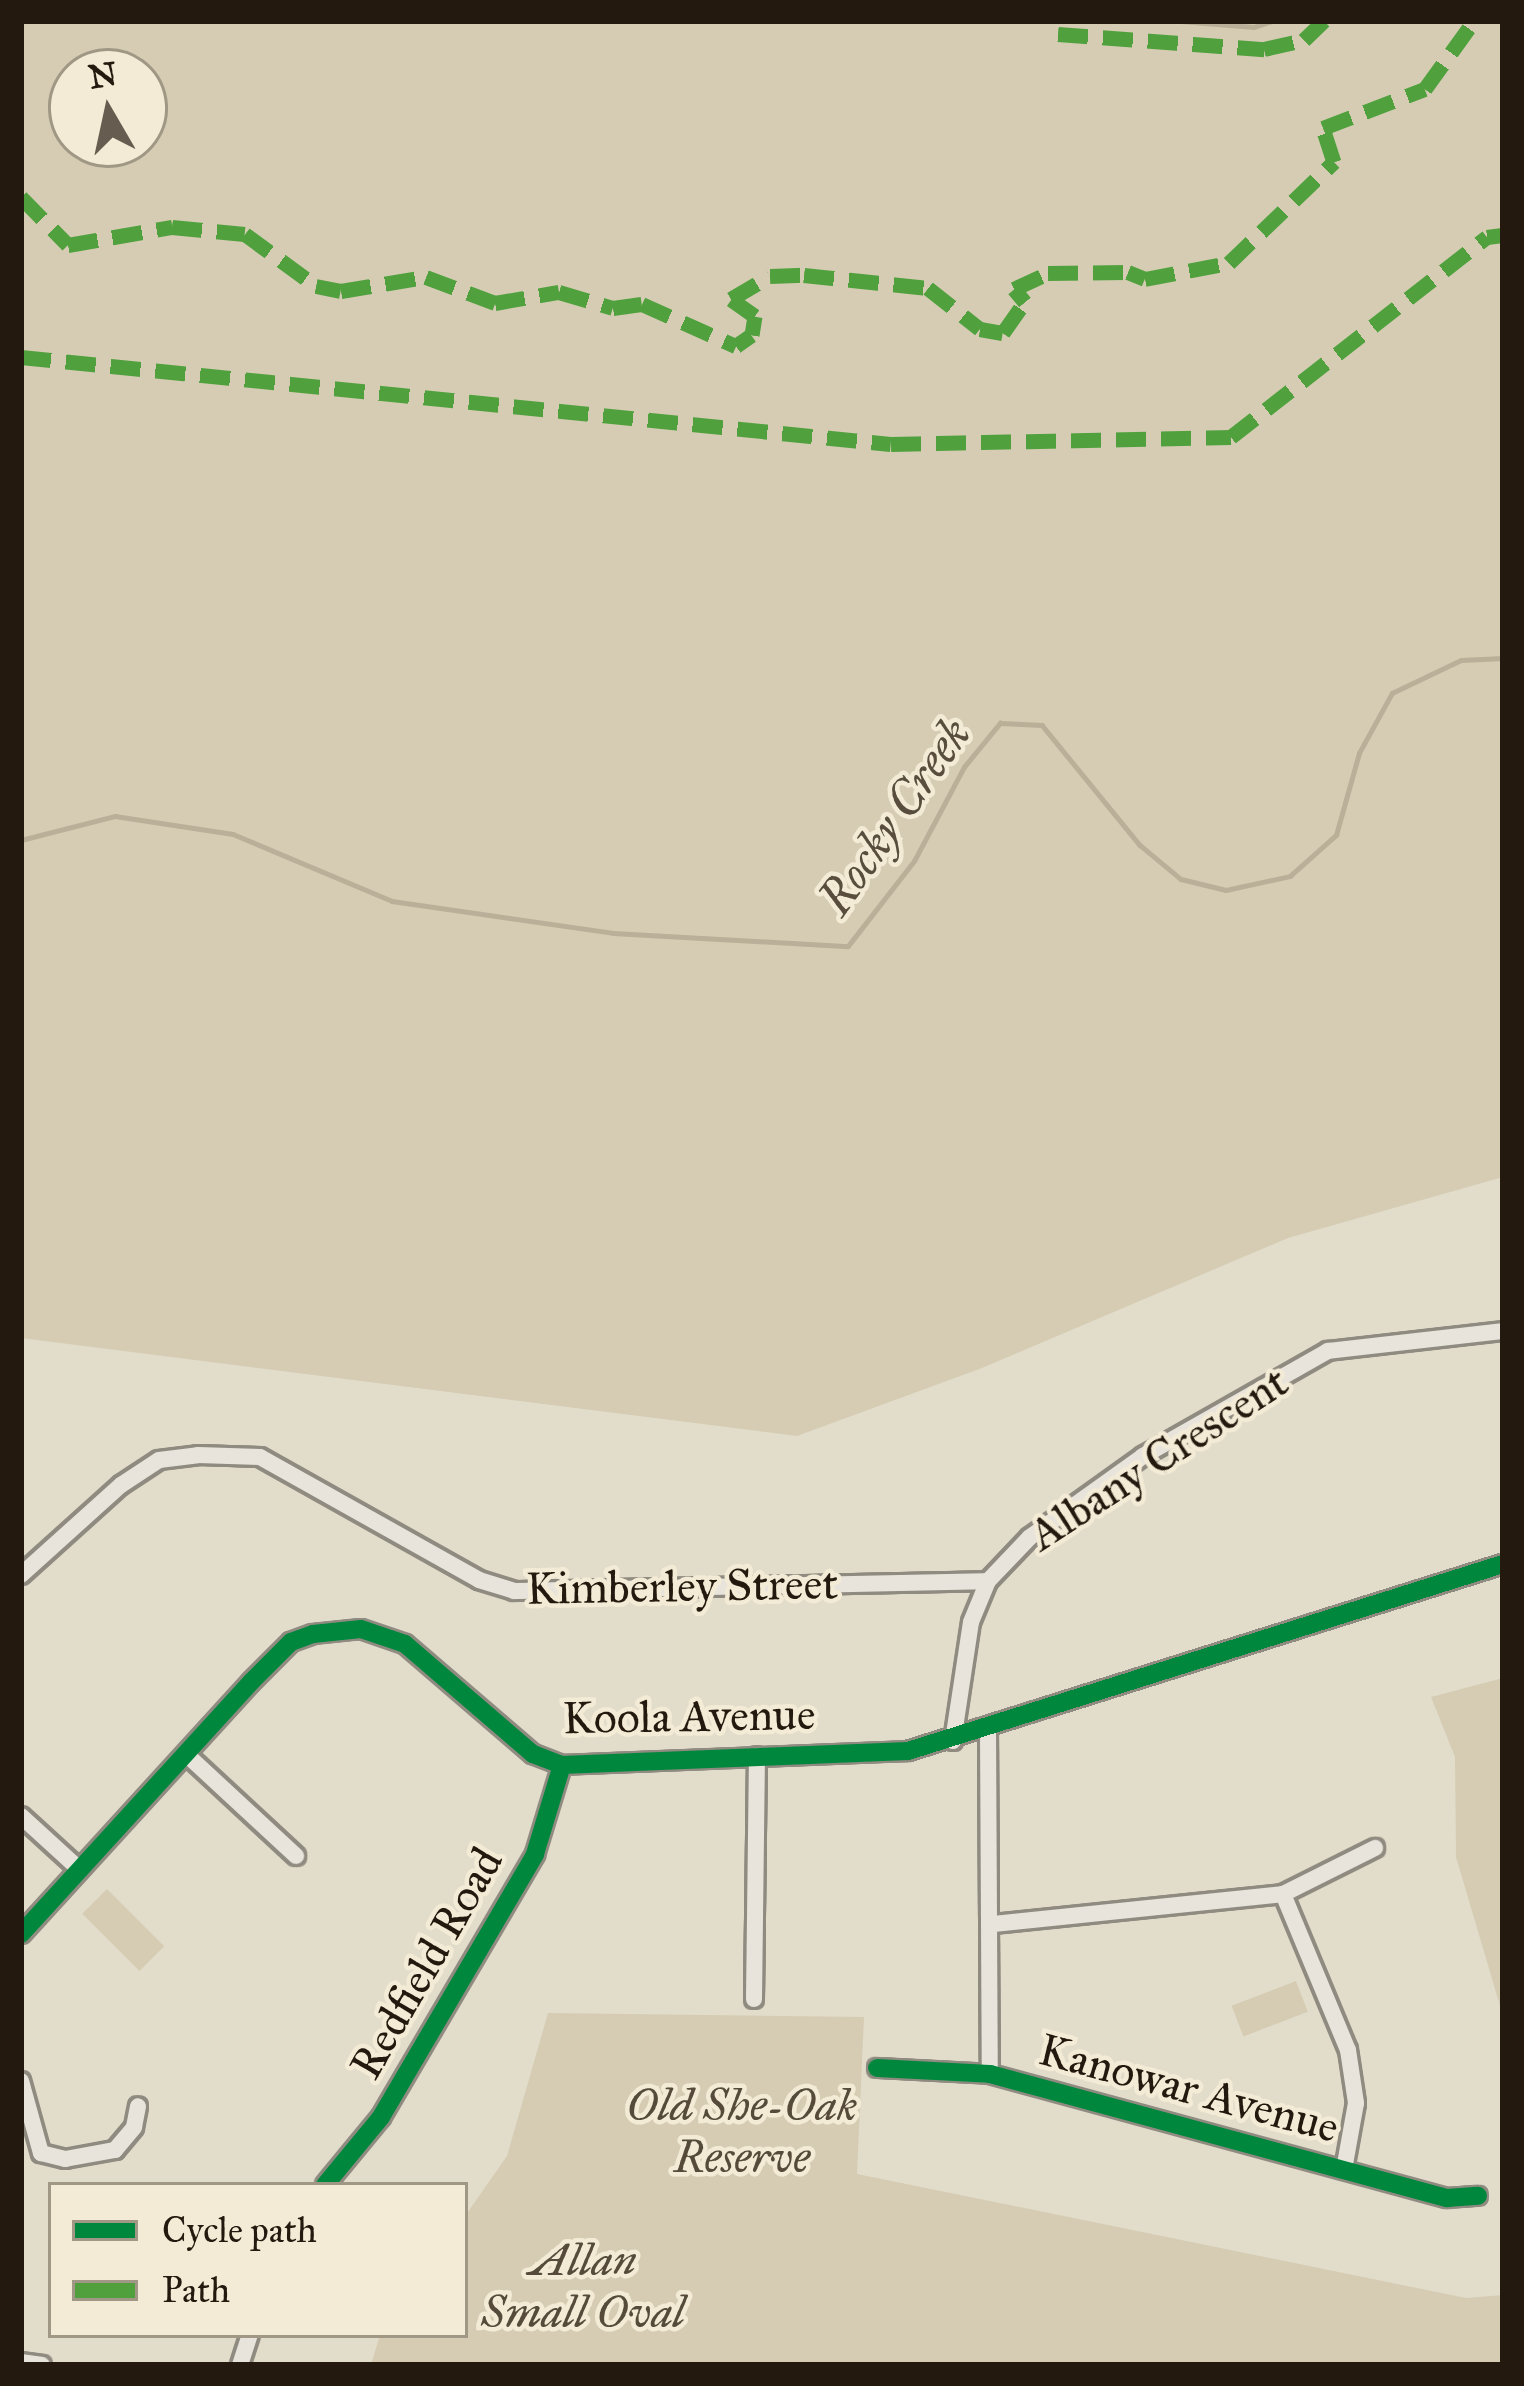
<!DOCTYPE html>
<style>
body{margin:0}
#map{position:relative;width:1524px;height:2386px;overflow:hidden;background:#e2dcca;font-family:"IM FELL Great Primer",serif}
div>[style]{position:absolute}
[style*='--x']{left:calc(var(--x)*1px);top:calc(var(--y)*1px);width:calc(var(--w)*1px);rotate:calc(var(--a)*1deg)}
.green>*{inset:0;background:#d5ccb3;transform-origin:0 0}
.stream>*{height:4.5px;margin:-2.25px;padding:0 2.25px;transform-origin:2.25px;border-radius:2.25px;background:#baaf98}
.roads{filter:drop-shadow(3px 0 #908b80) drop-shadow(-3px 0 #908b80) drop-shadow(0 3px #908b80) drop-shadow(0 -3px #908b80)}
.street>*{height:16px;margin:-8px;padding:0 8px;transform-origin:8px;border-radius:8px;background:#e8e4dc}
.quiet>*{height:15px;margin-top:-7.5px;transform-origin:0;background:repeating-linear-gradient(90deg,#50a13e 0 30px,transparent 0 45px)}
.cycleway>*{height:18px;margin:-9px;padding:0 9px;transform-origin:9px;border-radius:9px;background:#00873e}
span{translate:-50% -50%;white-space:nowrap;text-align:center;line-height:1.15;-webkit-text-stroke:9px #f3ebd5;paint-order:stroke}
.street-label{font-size:45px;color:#24190e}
.park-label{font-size:45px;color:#564b3a;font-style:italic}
.water-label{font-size:48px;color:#594d3d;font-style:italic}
.frame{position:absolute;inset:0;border:24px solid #24190e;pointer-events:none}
.legend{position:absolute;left:48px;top:2182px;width:420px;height:156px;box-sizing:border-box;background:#f3ebd5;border:3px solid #a09785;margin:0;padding:15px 21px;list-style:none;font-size:36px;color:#24190e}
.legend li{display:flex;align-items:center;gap:24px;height:60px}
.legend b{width:60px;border:3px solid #a09785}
.north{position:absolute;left:48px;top:48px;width:120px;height:120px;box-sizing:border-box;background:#f3ebd5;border:3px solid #a09785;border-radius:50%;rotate:351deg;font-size:33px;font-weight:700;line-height:48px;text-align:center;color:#24190e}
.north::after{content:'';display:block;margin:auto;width:42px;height:54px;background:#665d50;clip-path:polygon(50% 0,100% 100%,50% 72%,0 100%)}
</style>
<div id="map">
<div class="green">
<div style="clip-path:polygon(evenodd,21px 21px,1503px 21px,1503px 1177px,1288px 1238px,982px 1368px,797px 1436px,21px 1338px,21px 21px,144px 72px,144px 144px,72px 144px,72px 72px,144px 72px)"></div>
<div style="clip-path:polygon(1503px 1678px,1503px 2016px,1456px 1857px,1455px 1757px,1431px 1697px)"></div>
<div style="left:107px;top:1889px;width:81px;height:35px;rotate:45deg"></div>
<div style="left:1296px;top:1981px;width:33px;height:69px;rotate:69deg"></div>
<div style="clip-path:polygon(548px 2013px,864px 2017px,857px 2174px,1466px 2298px,1503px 2295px,1503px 2365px,371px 2365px,380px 2335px,465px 2335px,465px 2216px,507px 2156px)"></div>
</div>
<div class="stream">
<div style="--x:1181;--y:21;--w:73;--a:4.7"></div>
<div style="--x:1254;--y:27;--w:19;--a:-18"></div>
<div style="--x:21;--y:840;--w:97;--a:-14.3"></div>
<div style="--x:115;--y:816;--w:119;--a:8.7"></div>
<div style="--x:233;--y:834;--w:173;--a:22.8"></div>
<div style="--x:392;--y:901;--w:223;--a:8.2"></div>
<div style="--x:613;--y:933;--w:235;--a:3.2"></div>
<div style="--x:848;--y:946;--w:108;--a:-52.2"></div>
<div style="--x:914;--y:861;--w:106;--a:-62"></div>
<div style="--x:964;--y:767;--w:57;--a:-50.7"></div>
<div style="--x:1000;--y:723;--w:42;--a:2.7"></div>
<div style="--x:1042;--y:725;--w:155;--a:50.8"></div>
<div style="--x:1140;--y:845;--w:53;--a:39.7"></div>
<div style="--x:1181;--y:879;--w:46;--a:13.7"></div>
<div style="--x:1226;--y:890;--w:66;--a:-12.3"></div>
<div style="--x:1290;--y:876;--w:62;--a:-41.7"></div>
<div style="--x:1336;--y:835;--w:85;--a:-74.3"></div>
<div style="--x:1359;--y:753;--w:68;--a:-61.2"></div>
<div style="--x:1392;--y:693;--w:76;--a:-25.6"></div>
<div style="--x:1461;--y:660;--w:42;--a:-2.7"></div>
</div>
<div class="roads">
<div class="street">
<div style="--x:21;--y:1575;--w:135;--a:-42"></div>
<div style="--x:121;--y:1485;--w:45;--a:-33.3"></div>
<div style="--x:159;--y:1460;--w:39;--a:-7"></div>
<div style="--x:198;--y:1455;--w:62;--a:1.8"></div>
<div style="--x:260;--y:1457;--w:251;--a:29.3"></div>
<div style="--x:479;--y:1580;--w:37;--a:17"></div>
<div style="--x:514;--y:1591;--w:474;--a:-1.2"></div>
<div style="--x:988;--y:1730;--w:344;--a:89.7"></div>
<div style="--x:953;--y:1741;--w:120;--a:-81.4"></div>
<div style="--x:971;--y:1622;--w:44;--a:-67.5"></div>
<div style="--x:988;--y:1581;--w:61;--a:-46.3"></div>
<div style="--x:1030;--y:1537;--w:139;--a:-35.6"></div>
<div style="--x:1143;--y:1456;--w:213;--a:-29.6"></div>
<div style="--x:1328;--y:1351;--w:176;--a:-6.5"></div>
<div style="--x:186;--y:1754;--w:150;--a:42.8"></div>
<div style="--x:21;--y:1816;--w:79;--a:42.4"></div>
<div style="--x:1283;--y:1894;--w:169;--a:67.4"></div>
<div style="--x:1348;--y:2050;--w:54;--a:81.4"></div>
<div style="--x:1356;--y:2103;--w:68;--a:100.2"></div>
<div style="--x:994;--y:1924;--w:291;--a:-5.9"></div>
<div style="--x:1283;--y:1894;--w:103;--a:-26.6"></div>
<div style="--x:21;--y:1934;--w:341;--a:-47.6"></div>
<div style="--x:251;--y:1682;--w:57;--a:-45"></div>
<div style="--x:291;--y:1642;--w:23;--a:-20"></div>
<div style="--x:313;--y:1634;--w:48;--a:-5.9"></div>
<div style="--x:361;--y:1629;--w:46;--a:18.8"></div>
<div style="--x:405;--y:1644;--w:169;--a:40.7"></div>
<div style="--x:533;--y:1754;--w:31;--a:21"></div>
<div style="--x:562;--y:1765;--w:346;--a:-2.3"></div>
<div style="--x:908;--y:1751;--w:624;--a:-17.45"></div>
<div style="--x:754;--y:1999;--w:243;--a:-89.3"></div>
<div style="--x:877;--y:2068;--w:113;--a:3"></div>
<div style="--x:990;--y:2074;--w:474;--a:15.2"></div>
<div style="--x:1447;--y:2198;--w:31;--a:-4"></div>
<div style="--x:21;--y:2081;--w:75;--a:74.5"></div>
<div style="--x:41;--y:2153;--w:25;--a:14"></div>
<div style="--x:65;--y:2159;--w:51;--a:-10.2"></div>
<div style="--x:115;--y:2150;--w:30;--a:-50"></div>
<div style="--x:134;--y:2127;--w:21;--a:-79"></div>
<div style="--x:325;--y:2185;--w:88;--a:-50.5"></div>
<div style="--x:381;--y:2117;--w:305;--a:-59.6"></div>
<div style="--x:535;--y:1854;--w:93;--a:-73.1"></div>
<div style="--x:21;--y:2362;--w:21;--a:8"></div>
<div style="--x:240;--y:2365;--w:32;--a:-72"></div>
</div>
</div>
<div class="quiet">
<div style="--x:1058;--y:34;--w:207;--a:4.2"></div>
<div style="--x:1264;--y:49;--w:41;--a:-12.7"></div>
<div style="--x:1304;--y:40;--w:28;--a:-44"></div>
<div style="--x:21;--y:197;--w:67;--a:45.6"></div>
<div style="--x:68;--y:245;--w:106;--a:-9.8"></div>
<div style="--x:172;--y:227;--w:73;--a:5.5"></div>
<div style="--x:245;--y:234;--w:88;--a:36.2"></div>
<div style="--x:316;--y:286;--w:25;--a:11"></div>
<div style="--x:341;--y:291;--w:86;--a:-9.4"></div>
<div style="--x:426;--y:277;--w:74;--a:20.6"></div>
<div style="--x:495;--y:303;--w:65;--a:-9.8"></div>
<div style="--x:559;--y:292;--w:56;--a:16.5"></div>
<div style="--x:613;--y:308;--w:29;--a:-8"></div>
<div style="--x:642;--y:304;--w:103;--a:24.1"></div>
<div style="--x:736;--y:346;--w:19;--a:-35"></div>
<div style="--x:752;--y:335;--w:19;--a:-81"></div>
<div style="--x:755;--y:316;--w:29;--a:-145"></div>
<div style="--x:731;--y:299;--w:45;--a:-30.5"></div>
<div style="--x:770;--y:276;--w:34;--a:-2"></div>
<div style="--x:804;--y:275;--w:125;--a:6"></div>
<div style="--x:928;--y:288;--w:66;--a:38.3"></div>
<div style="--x:980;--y:329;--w:23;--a:10"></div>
<div style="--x:1003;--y:333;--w:38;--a:-55"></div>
<div style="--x:1025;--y:302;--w:17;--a:-130"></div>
<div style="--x:1014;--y:289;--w:38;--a:-25"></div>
<div style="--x:1048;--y:273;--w:80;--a:-0.7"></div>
<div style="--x:1128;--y:272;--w:18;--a:22"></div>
<div style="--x:1145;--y:279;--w:86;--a:-10.8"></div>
<div style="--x:1229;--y:263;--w:146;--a:-43.9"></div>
<div style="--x:1334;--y:162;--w:36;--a:-108"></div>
<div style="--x:1323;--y:128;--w:109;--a:-20.9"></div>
<div style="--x:1425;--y:89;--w:84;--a:-54.2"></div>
<div style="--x:21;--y:357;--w:874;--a:5.71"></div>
<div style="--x:891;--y:444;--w:340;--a:-1.2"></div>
<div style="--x:1231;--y:437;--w:325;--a:-38"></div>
<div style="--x:1487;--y:237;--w:16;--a:-7"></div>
</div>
<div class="cycleway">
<div style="--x:21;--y:1934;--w:341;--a:-47.6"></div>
<div style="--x:251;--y:1682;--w:57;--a:-45"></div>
<div style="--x:291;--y:1642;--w:23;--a:-20"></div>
<div style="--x:313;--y:1634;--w:48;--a:-5.9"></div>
<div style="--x:361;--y:1629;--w:46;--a:18.8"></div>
<div style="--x:405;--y:1644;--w:169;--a:40.7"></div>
<div style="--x:533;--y:1754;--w:31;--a:21"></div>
<div style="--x:562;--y:1765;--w:346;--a:-2.3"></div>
<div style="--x:908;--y:1751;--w:624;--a:-17.45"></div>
<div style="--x:877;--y:2068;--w:113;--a:3"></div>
<div style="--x:990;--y:2074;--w:474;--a:15.2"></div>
<div style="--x:1447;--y:2198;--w:31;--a:-4"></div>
<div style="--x:325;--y:2185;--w:88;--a:-50.5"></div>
<div style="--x:381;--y:2117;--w:305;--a:-59.6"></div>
<div style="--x:535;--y:1854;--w:93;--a:-73.1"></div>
</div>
<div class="street-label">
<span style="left:1158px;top:1458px;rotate:-33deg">Albany Crescent</span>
<span style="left:682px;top:1586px;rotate:-1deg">Kimberley Street</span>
<span style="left:689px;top:1716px;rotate:-1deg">Koola Avenue</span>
<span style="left:426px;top:1963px;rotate:-60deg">Redfield Road</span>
<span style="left:1189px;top:2088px;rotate:15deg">Kanowar Avenue</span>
</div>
<div class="park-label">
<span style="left:742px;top:2131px">Old She-Oak<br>Reserve</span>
<span style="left:583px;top:2286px">Allan<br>Small Oval</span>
</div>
<div class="water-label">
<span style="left:894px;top:816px;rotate:-55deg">Rocky Creek</span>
</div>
<div class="frame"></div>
<ul class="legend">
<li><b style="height:15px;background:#00873e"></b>Cycle path</li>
<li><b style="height:15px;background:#50a13e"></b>Path</li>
</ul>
<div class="north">N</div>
</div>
